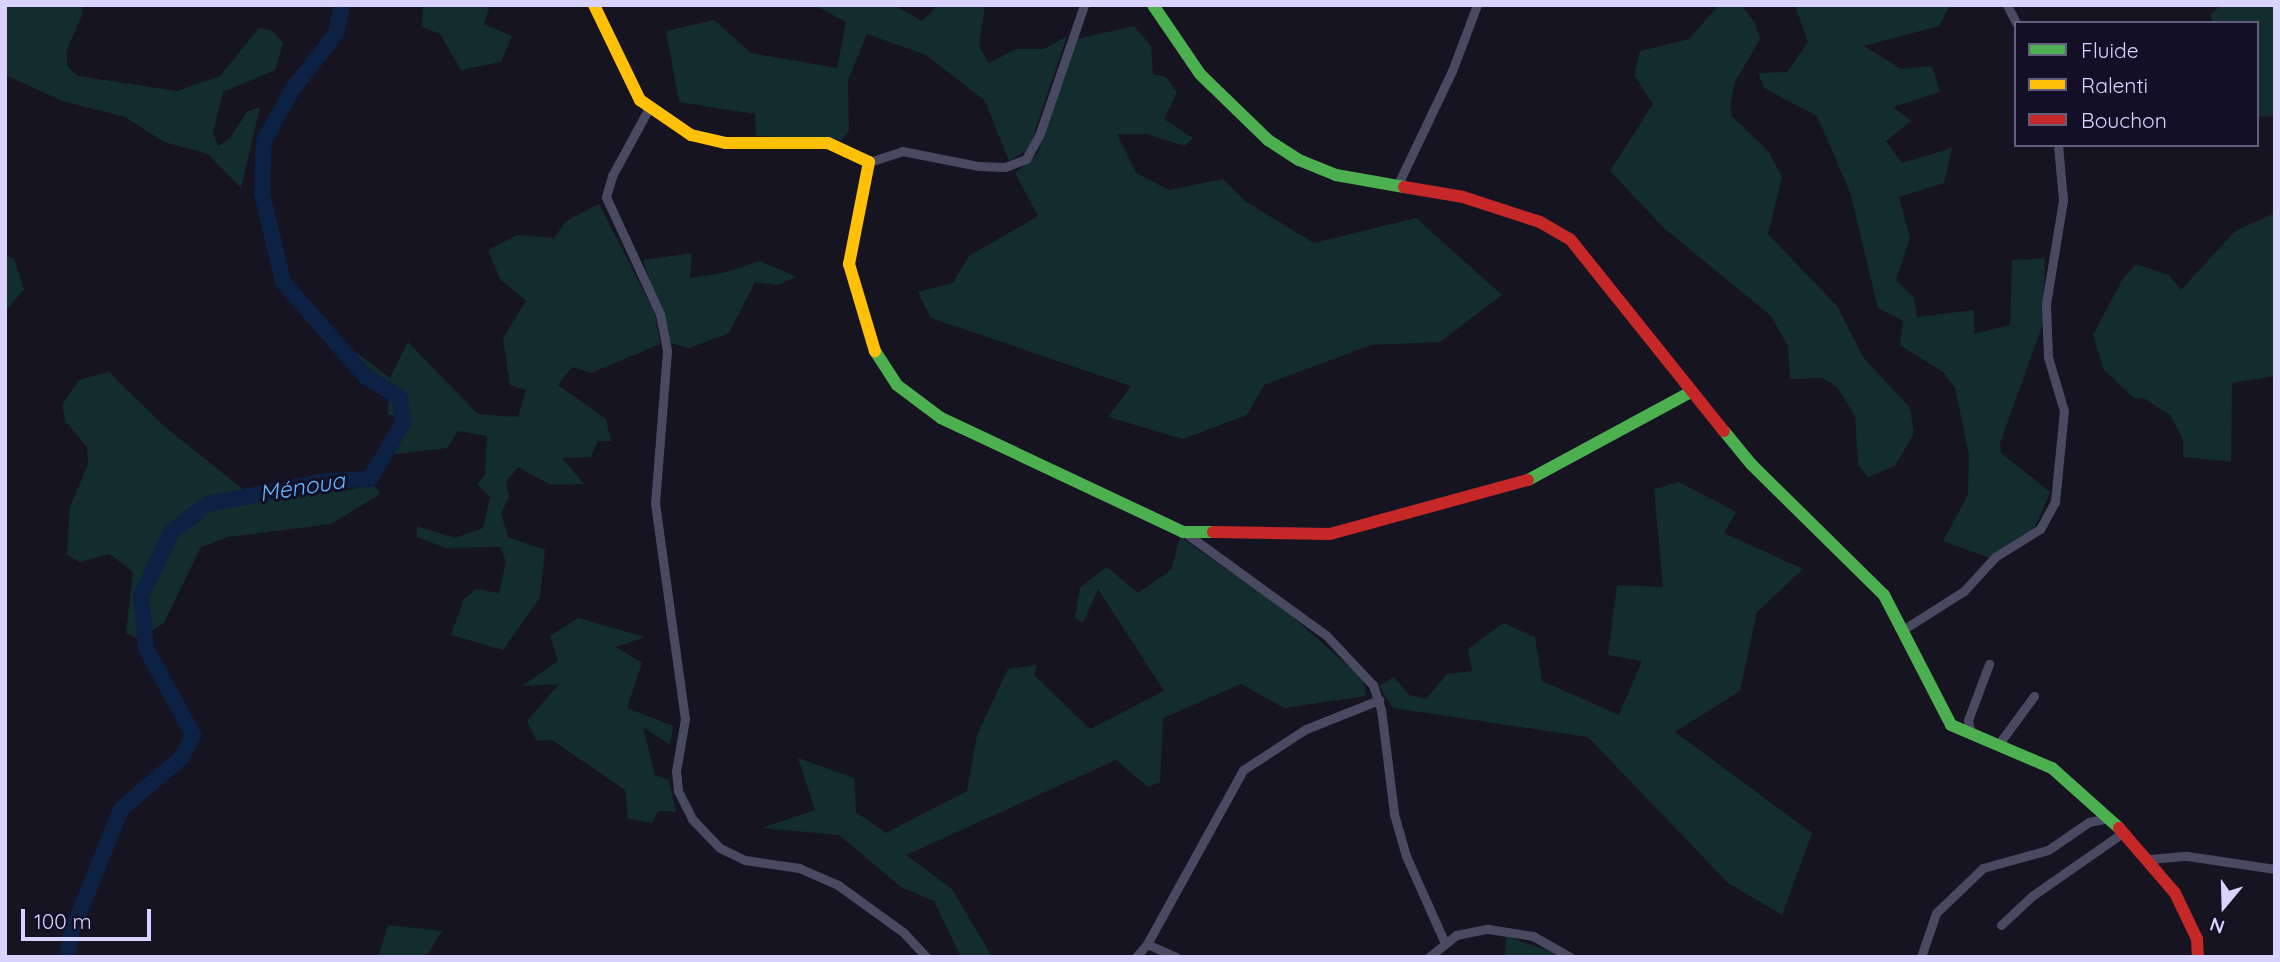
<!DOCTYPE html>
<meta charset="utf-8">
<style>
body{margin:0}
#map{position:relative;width:2280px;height:962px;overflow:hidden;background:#161421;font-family:Quicksand,sans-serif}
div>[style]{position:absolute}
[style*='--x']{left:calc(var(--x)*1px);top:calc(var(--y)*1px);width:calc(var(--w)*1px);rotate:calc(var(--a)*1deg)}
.green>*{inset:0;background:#132c2d}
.river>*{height:16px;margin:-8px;padding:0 8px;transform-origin:8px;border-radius:8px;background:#0d2144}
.street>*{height:9px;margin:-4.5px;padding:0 4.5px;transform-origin:4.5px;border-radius:4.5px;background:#4a4962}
.fast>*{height:12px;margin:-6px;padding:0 6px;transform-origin:6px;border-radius:6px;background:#4caf50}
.slow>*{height:12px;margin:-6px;padding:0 6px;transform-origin:6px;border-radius:6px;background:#ffc107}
.jam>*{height:12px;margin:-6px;padding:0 6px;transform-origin:6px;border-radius:6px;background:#c62828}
span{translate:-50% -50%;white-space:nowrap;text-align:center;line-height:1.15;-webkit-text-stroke:6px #130f26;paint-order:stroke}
.water-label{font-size:23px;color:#62b6ff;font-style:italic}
.frame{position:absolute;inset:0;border:7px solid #d9d4ff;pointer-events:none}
.legend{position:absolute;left:2014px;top:21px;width:245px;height:126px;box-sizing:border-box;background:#130f26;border:2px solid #625e7d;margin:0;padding:9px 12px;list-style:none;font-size:21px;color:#d9d4ff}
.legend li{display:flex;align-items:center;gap:14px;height:35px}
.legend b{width:35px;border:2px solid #625e7d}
.north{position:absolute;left:2189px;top:871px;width:70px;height:70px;-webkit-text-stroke:5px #130f26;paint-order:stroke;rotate:199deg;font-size:19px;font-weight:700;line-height:28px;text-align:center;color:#d9d4ff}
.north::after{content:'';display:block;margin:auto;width:24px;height:32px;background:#d9d4ff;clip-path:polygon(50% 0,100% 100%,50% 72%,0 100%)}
.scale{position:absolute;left:21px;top:909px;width:130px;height:32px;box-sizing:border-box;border:4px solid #d9d4ff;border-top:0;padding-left:9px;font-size:21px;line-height:24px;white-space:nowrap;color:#d9d4ff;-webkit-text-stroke:5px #130f26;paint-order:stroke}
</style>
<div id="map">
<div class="green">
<div style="clip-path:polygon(5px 5px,82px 5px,82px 15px,66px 52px,68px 67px,78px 76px,177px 91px,220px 76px,259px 28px,273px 31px,283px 43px,275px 70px,223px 92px,213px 133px,218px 146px,230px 138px,247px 112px,260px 107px,241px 188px,208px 154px,164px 142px,125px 117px,65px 102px,5px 75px)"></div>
<div style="clip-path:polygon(423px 5px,490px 5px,484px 24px,512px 36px,501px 62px,461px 70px,440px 34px,422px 27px)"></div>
<div style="clip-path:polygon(814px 5px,894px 5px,922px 21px,938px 5px,985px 5px,979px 47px,989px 63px,1016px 49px,1044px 49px,1067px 36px,1029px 149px,1009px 161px,985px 101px,926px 55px,867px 34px,848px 80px,849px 130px,842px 140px,756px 136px,755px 114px,679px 102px,666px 31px,714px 20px,751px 53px,837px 68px,846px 22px)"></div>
<div style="clip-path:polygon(1719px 5px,1741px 5px,1755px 23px,1760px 39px,1735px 82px,1730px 106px,1732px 116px,1768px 151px,1782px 177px,1768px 234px,1837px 306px,1863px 357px,1910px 408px,1914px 433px,1895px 466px,1868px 477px,1858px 464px,1855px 416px,1837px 387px,1822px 378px,1790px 379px,1788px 346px,1771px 316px,1664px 228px,1610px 171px,1653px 104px,1634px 75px,1640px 51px,1689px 39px)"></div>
<div style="clip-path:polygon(1801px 5px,1950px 5px,1939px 26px,1864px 46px,1901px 69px,1932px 66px,1940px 92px,1893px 107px,1911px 121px,1886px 141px,1902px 163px,1952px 148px,1944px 183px,1899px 197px,1910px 238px,1896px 280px,1914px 298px,1917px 317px,1974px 310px,1974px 334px,2010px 325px,2012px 260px,2045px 258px,2043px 324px,2000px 443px,2001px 453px,2050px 492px,2035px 527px,1990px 558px,1943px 541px,1968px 495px,1969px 455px,1955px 388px,1943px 372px,1900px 345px,1903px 321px,1878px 308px,1850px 192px,1817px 116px,1764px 88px,1758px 73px,1787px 72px,1808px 42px,1796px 8px)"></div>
<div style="clip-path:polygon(2222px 5px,2275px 5px,2275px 116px,2257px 117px,2257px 23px,2213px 23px,2210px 14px)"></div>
<div style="clip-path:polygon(1134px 26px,1151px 46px,1153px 74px,1166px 77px,1177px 93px,1164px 119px,1193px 138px,1184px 146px,1146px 134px,1117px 134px,1136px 173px,1169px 190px,1223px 179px,1245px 201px,1314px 243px,1416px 218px,1502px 295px,1440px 342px,1371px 345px,1264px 385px,1247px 415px,1183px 439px,1108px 417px,1131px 386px,931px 318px,918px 292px,953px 283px,969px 256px,1038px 216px,1015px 173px,1038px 153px,1077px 39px)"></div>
<div style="clip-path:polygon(599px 204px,655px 313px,660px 344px,591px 373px,572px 367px,558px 385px,606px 419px,611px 441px,598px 441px,591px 457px,562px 458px,584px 484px,551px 485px,518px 467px,506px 482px,509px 497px,501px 513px,508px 537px,545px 550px,540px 597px,503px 650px,451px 635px,464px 599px,476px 589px,499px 593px,506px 562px,500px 547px,446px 548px,417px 537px,417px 526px,455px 538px,483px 528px,490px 497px,477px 484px,485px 475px,487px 436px,458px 431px,447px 448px,388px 455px,409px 416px,388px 415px,389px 385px,354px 357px,356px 352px,390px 378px,408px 342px,478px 414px,518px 417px,526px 390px,510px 385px,503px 338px,526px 301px,500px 279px,488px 250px,517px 235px,554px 238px,566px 221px)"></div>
<div style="clip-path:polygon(2275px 213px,2275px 376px,2232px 383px,2231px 462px,2183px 457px,2183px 439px,2170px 415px,2145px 399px,2134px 398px,2104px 370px,2093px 335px,2122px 280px,2136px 264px,2169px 275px,2181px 290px,2235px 231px)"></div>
<div style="clip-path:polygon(692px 253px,690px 278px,727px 272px,760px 261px,797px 277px,777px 285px,755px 282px,729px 333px,689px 348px,670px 343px,643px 260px)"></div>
<div style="clip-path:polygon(5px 255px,14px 259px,24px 289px,5px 312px)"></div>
<div style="clip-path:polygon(109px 372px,164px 426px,258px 501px,359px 488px,370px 479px,380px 494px,331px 524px,227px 537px,201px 547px,164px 623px,139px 639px,126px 633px,133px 572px,110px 554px,80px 562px,67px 555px,70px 507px,88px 464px,87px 447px,65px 421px,62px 405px,79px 380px)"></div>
<div style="clip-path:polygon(1679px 482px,1736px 512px,1724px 533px,1803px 569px,1757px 612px,1740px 691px,1675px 732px,1812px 833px,1782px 915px,1728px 883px,1588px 737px,1393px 708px,1379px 686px,1394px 677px,1409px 695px,1426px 699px,1447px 674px,1472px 671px,1468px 649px,1503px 623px,1535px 637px,1542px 681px,1619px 715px,1642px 661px,1608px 655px,1617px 585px,1663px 587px,1654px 489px)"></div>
<div style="clip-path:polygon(1180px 537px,1284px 609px,1363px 679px,1366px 696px,1284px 708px,1241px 684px,1163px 718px,1160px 782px,1148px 787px,1116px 760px,906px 855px,952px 889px,992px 957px,961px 957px,934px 901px,901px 887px,839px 835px,762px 828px,815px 810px,798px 758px,854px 778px,856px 812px,886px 833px,967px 791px,977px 735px,1008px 669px,1037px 665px,1034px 675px,1090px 729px,1164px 691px,1098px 589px,1083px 623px,1075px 618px,1080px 587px,1107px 567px,1138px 593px,1171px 570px)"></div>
<div style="clip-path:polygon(578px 618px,645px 637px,616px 647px,642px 663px,627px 708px,673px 726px,670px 745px,643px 727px,655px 775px,669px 780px,676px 812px,658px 811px,652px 823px,628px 819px,625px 790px,552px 740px,537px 741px,527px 721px,559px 684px,522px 686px,558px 661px,550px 636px)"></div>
<div style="clip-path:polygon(388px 925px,442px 931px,426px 957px,378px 957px)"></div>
<div style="clip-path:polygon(1506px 936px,1552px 952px,1558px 957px,1505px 957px)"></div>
</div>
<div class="river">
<div style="--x:67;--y:957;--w:26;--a:-79"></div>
<div style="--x:72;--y:931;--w:131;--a:-68.1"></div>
<div style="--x:121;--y:809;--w:79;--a:-40.4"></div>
<div style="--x:181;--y:758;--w:26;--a:-62"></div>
<div style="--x:193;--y:735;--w:99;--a:-118.4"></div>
<div style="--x:146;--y:648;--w:52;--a:-95.5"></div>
<div style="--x:141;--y:596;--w:72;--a:-64.5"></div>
<div style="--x:172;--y:531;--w:45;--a:-36.9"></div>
<div style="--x:208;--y:504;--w:119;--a:-11.1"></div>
<div style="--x:325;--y:481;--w:45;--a:-2.5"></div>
<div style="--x:370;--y:479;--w:65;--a:-59.5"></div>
<div style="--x:403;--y:423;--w:25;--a:-97"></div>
<div style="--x:400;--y:398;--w:41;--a:-147.8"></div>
<div style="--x:365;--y:376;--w:125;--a:-131.1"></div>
<div style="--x:283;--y:282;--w:91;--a:-103.3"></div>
<div style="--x:262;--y:193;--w:52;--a:-87.8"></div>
<div style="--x:264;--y:141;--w:58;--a:-61.2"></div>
<div style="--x:292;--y:90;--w:72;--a:-52.3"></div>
<div style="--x:336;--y:33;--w:29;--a:-78"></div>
</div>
<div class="street">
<div style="--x:2007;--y:5;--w:20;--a:63"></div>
<div style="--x:649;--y:108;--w:77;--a:118.6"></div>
<div style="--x:612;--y:176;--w:22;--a:106"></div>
<div style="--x:606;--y:197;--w:129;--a:65.2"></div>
<div style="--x:660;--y:314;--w:38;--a:79"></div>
<div style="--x:667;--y:351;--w:152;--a:94.5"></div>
<div style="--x:655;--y:503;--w:218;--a:82.1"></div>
<div style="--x:685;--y:719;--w:53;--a:99.8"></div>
<div style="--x:676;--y:771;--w:20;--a:84"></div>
<div style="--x:678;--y:791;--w:31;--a:63"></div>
<div style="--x:692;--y:819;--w:40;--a:46"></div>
<div style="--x:720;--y:848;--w:28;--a:26"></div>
<div style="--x:745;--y:860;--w:55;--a:8.4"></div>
<div style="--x:799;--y:868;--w:43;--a:23.6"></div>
<div style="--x:838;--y:885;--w:82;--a:36"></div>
<div style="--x:904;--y:933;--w:33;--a:47"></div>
<div style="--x:869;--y:162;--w:35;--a:-18"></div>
<div style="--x:902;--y:151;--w:77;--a:11.2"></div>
<div style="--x:978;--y:166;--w:27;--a:2"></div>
<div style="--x:1005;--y:167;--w:22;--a:-21"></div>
<div style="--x:1026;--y:159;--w:26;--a:-61"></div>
<div style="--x:1039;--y:136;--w:139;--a:-71"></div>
<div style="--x:1399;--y:182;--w:123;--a:-64.5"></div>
<div style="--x:1452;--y:71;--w:71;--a:-69.3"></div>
<div style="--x:1184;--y:532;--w:175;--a:36"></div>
<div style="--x:1326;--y:635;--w:69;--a:46.8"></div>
<div style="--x:1373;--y:685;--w:25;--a:72"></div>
<div style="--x:1381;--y:709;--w:106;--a:82.9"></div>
<div style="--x:1394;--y:814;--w:44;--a:74.1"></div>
<div style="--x:1406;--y:856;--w:93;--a:65.9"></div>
<div style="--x:1901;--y:631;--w:75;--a:-32.4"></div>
<div style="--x:1964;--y:591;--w:46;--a:-47.6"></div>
<div style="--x:1995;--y:557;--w:53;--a:-31.9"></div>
<div style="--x:2040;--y:529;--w:31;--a:-61"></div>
<div style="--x:2055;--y:502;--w:91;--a:-84.4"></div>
<div style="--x:2064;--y:411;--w:56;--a:-106.5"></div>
<div style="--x:2048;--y:357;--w:53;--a:-92.2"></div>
<div style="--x:2046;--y:304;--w:105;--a:-80.7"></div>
<div style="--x:2063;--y:200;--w:55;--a:-95.2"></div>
<div style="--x:1971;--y:735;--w:15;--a:-101"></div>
<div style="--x:1968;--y:720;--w:60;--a:-69.4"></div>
<div style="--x:1998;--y:745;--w:61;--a:-53.7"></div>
<div style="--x:2149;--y:859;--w:38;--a:-5"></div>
<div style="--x:2187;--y:856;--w:89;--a:8.4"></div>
<div style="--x:2001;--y:925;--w:42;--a:-43.1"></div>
<div style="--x:2032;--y:896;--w:108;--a:-34.9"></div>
<div style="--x:1147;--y:944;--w:199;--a:-61.1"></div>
<div style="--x:1243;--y:770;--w:75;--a:-33.1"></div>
<div style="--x:1306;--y:729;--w:79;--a:-21.7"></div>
<div style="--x:1136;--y:957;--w:17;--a:-50"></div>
<div style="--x:1147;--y:944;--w:32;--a:24"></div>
<div style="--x:1429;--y:957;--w:35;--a:-39"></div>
<div style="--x:1456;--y:935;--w:33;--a:-11"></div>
<div style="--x:1488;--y:929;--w:46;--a:8.8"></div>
<div style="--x:1533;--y:936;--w:43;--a:29.6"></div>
<div style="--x:1921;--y:957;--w:46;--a:-71.2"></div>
<div style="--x:1936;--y:913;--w:65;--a:-43.8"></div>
<div style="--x:1983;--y:868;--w:67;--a:-15.5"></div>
<div style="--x:2048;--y:850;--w:50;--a:-34.3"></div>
<div style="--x:2089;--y:822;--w:19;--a:-12"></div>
</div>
<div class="fast">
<div style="--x:1153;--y:5;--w:83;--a:55.7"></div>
<div style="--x:1200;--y:74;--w:95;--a:44.1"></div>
<div style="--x:1268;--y:140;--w:37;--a:33"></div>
<div style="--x:1299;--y:160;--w:40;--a:22"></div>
<div style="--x:1336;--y:175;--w:69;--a:10"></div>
<div style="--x:875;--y:351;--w:40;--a:57.1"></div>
<div style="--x:897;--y:385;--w:55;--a:36.9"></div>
<div style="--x:941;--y:418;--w:268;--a:25.2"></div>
<div style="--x:1183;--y:532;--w:30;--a:0"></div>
<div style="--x:1724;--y:431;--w:43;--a:50.7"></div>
<div style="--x:1751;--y:464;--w:187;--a:44.6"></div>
<div style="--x:1884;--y:595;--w:146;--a:62.7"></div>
<div style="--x:1951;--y:725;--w:110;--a:23.1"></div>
<div style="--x:2052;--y:768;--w:90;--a:41.8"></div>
<div style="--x:1528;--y:480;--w:185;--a:-28.4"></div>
</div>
<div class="slow">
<div style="--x:594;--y:5;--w:106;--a:64.2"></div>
<div style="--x:640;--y:100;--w:62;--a:34.5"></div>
<div style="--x:691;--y:135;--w:36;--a:13"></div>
<div style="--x:726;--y:143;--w:102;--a:0"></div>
<div style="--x:828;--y:143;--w:45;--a:24.9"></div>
<div style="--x:869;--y:162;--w:104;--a:101.1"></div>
<div style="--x:849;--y:264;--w:91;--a:73.4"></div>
</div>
<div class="jam">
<div style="--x:1404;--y:187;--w:60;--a:9.6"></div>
<div style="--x:1463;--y:197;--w:81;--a:18"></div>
<div style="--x:1540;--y:222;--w:34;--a:30"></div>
<div style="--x:1570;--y:239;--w:246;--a:51.3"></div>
<div style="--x:1213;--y:532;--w:117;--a:1"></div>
<div style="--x:1330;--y:534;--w:205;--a:-15.3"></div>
<div style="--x:2119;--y:828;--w:86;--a:49.3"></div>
<div style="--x:2175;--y:893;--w:51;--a:64.4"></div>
<div style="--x:2197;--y:939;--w:18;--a:87"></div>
</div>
<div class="water-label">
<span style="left:302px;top:487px;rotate:-9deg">Ménoua</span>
</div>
<div class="frame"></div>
<ul class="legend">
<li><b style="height:9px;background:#4caf50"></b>Fluide</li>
<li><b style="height:9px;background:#ffc107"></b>Ralenti</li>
<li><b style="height:9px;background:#c62828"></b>Bouchon</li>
</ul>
<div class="north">N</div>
<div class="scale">100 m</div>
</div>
